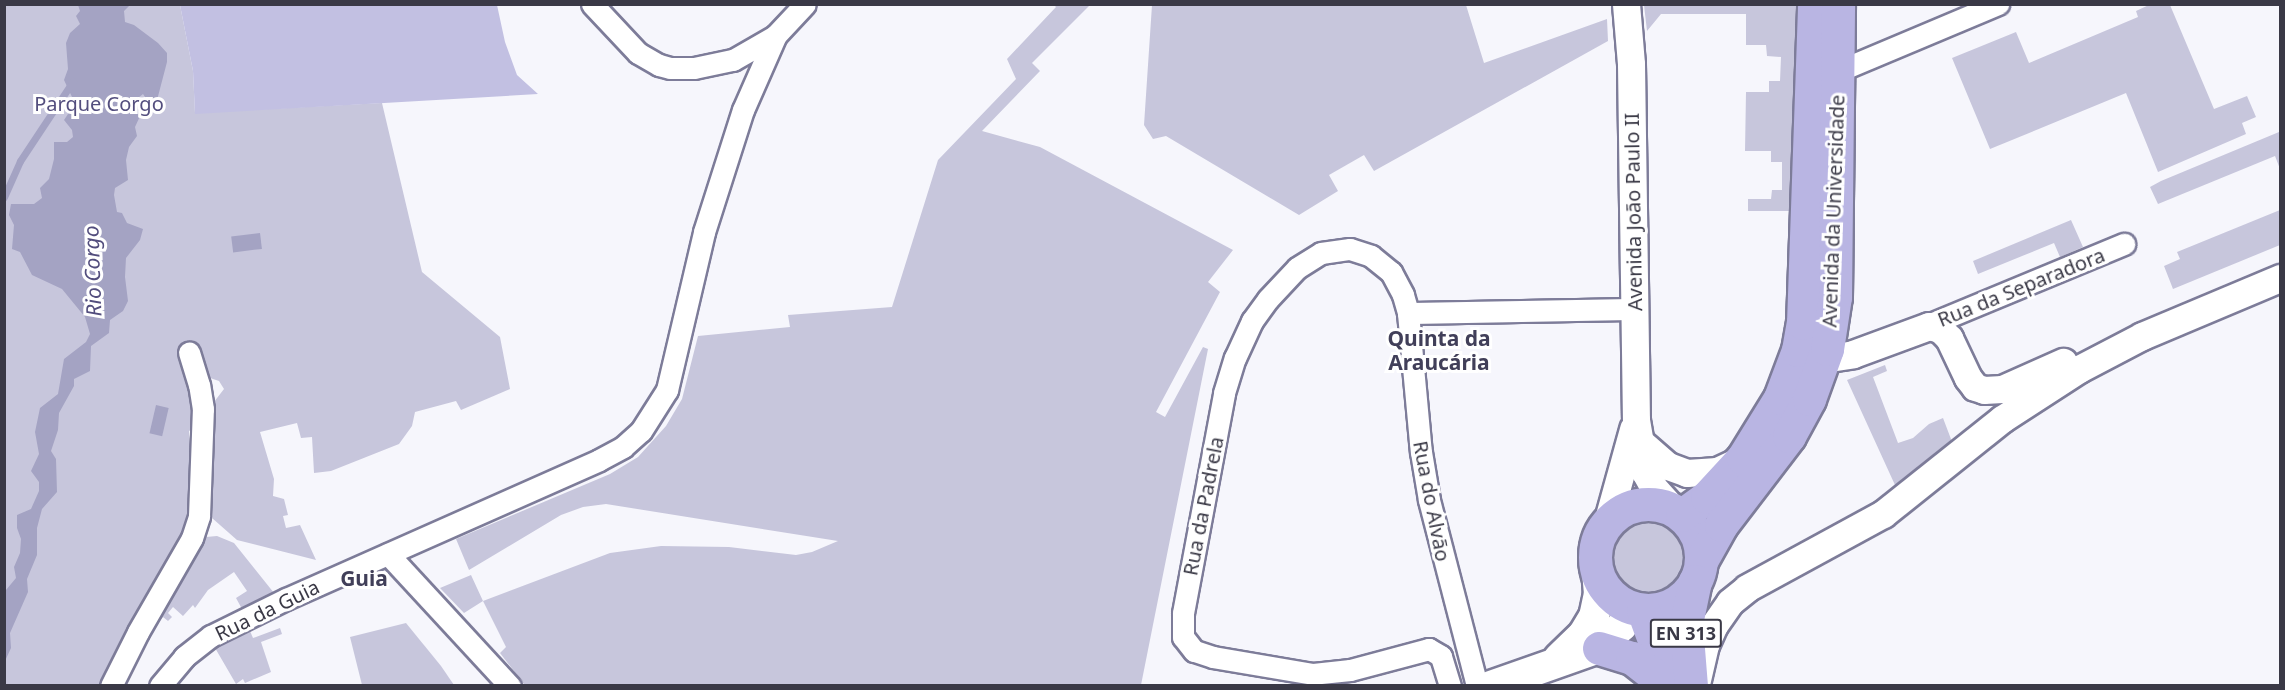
<!DOCTYPE html>
<meta charset="utf-8">
<style>
body{margin:0}
#map{position:relative;width:2285px;height:690px;overflow:hidden;background:#f6f6fc;font-family:"Noto Sans",sans-serif}
div>[style]{position:absolute}
[style*='--x']{left:calc(var(--x)*1px);top:calc(var(--y)*1px);width:calc(var(--w)*1px);rotate:calc(var(--a)*1deg)}
.green>*{inset:0;background:#c7c6dc}
.forest>*{inset:0;background:#c2c0e2}
.water>*{inset:0;background:#a4a3c3;transform-origin:0 0}
.stream>*{height:7px;margin:-3.5px;padding:0 3.5px;transform-origin:3.5px;border-radius:3.5px;background:#a4a3c3}
.roads{filter:drop-shadow(2px 0 #7d7c99) drop-shadow(-2px 0 #7d7c99) drop-shadow(0 2px #7d7c99) drop-shadow(0 -2px #7d7c99)}
.minor>*{height:21px;margin:-10.5px;padding:0 10.5px;transform-origin:10.5px;border-radius:10.5px;background:#fff}
.tertiary>*{height:27px;margin:-13.5px;padding:0 13.5px;transform-origin:13.5px;border-radius:13.5px;background:#fff}
.secondary>*{height:30px;margin:-15px;padding:0 15px;transform-origin:15px;border-radius:15px;background:#fff}
.primary>*{height:33px;margin:-16.5px;padding:0 16.5px;transform-origin:16.5px;border-radius:16.5px;background:#b9b5e3}
.primary>.ring{margin:-16.5px;padding:0;box-sizing:content-box;background:none;border:33px solid #b9b5e3;border-radius:50%}
span{translate:-50% -50%;white-space:nowrap;text-align:center;line-height:1.15;-webkit-text-stroke:6px #fff;paint-order:stroke}
.shield-label span{padding:2px 4px;background:#fff;border:2px solid;border-radius:4px;-webkit-text-stroke-width:0}
.shield-label{font-size:18px;color:#3a3946;font-weight:700}
.park-label{font-size:20px;color:#534e7e}
.street-label{font-size:20px;color:#3a3946}
.water-label{font-size:21px;color:#524d7d;font-style:italic}
.neighbourhood-label{font-size:21px;color:#413f59;font-weight:700}
.frame{position:absolute;inset:0;border:6px solid #3a3946;pointer-events:none}
</style>
<div id="map">
<div class="green">
<div style="clip-path:polygon(2151px 4px,2170px 5px,2214px 109px,2247px 96px,2256px 117px,2242px 123px,2246px 134px,2158px 172px,2126px 93px,1990px 149px,1952px 58px,2016px 32px,2029px 63px,2138px 17px,2136px 11px)"></div>
<div style="clip-path:polygon(4px 5px,180px 5px,193px 71px,195px 113px,382px 103px,422px 272px,500px 337px,510px 389px,461px 410px,456px 401px,415px 412px,412px 426px,399px 444px,331px 471px,314px 473px,312px 437px,301px 438px,297px 423px,260px 432px,274px 479px,273px 496px,284px 499px,288px 515px,283px 516px,286px 528px,300px 525px,316px 560px,237px 540px,212px 518px,212px 490px,207px 487px,207px 411px,224px 389px,219px 381px,210px 378px,194px 381px,194px 428px,189px 431px,190px 445px,194px 449px,189px 528px,103px 685px,5px 685px)"></div>
<div style="clip-path:polygon(1054px 5px,1090px 5px,1032px 63px,1040px 71px,982px 131px,1040px 147px,1233px 250px,1208px 282px,1220px 292px,1156px 412px,1165px 417px,1203px 347px,1208px 349px,1141px 685px,524px 684px,500px 653px,506px 647px,483px 601px,464px 613px,440px 588px,471px 575px,483px 601px,610px 553px,661px 546px,729px 547px,796px 555px,812px 552px,838px 541px,606px 504px,583px 507px,561px 515px,469px 570px,456px 539px,610px 474px,638px 457px,666px 426px,682px 399px,698px 336px,790px 327px,788px 315px,892px 307px,938px 160px,1016px 79px,1007px 59px,1056px 7px)"></div>
<div style="clip-path:polygon(1152px 5px,1466px 5px,1484px 63px,1607px 19px,1608px 41px,1374px 171px,1364px 155px,1329px 175px,1338px 191px,1299px 215px,1166px 136px,1153px 139px,1144px 125px)"></div>
<div style="clip-path:polygon(1644px 5px,1802px 5px,1797px 211px,1748px 211px,1748px 199px,1771px 199px,1772px 190px,1782px 190px,1782px 162px,1771px 162px,1771px 151px,1745px 151px,1746px 92px,1769px 92px,1769px 81px,1780px 81px,1781px 57px,1767px 56px,1766px 45px,1746px 45px,1746px 14px,1661px 14px,1647px 31px)"></div>
<div style="clip-path:polygon(2279px 132px,2280px 169px,2275px 156px,2158px 204px,2150px 187px,2161px 181px)"></div>
<div style="clip-path:polygon(2280px 210px,2280px 245px,2173px 289px,2164px 266px,2180px 259px,2177px 252px)"></div>
<div style="clip-path:polygon(2071px 220px,2083px 247px,2060px 257px,2054px 243px,1978px 274px,1973px 261px)"></div>
<div style="clip-path:polygon(1885px 365px,1887px 371px,1873px 377px,1898px 443px,1913px 438px,1929px 424px,1943px 418px,1954px 447px,1900px 496px,1847px 380px)"></div>
<div style="clip-path:polygon(1648px 517px,1661px 520px,1672px 526px,1681px 536px,1687px 560px,1684px 573px,1676px 583px,1655px 595px,1642px 595px,1620px 585px,1612px 574px,1609px 548px,1615px 536px,1623px 526px,1635px 520px)"></div>
<div style="clip-path:polygon(217px 536px,234px 543px,274px 593px,242px 609px,236px 598px,247px 591px,234px 572px,208px 590px,195px 608px,193px 605px,183px 616px,173px 607px,168px 613px,172px 617px,168px 621px,163px 617px,141px 643px,197px 543px,206px 537px)"></div>
<div style="clip-path:polygon(406px 623px,441px 666px,454px 685px,362px 685px,350px 637px)"></div>
<div style="clip-path:polygon(247px 624px,253px 638px,280px 628px,282px 634px,261px 642px,271px 672px,245px 683px,243px 679px,236px 684px,211px 641px)"></div>
</div>
<div class="forest">
<div style="clip-path:polygon(180px 5px,497px 5px,505px 42px,517px 75px,538px 94px,195px 114px,193px 71px)"></div>
</div>
<div class="water">
<div style="clip-path:polygon(78px 5px,130px 5px,124px 11px,125px 22px,134px 25px,158px 43px,167px 53px,167px 62px,156px 104px,149px 103px,143px 94px,138px 98px,136px 102px,141px 114px,135px 127px,137px 136px,129px 147px,126px 160px,128px 180px,115px 188px,114px 195px,117px 212px,122px 213px,127px 223px,143px 229px,140px 240px,126px 258px,125px 277px,128px 301px,123px 311px,110px 320px,109px 333px,91px 346px,90px 371px,74px 379px,74px 386px,59px 413px,58px 430px,51px 451px,56px 459px,57px 492px,42px 509px,37px 528px,37px 555px,27px 579px,28px 592px,10px 633px,11px 648px,5px 661px,6px 590px,16px 578px,14px 567px,20px 553px,21px 539px,17px 528px,17px 515px,31px 509px,39px 491px,39px 482px,31px 471px,39px 454px,35px 432px,40px 408px,58px 394px,64px 359px,86px 342px,90px 334px,85px 317px,62px 289px,32px 275px,20px 252px,12px 249px,14px 225px,9px 215px,11px 204px,34px 204px,42px 198px,40px 188px,49px 179px,54px 159px,54px 142px,67px 142px,73px 137px,72px 130px,64px 120px,70px 111px,72px 97px,64px 80px,68px 69px,66px 43px,70px 33px,80px 24px,76px 16px,80px 11px)"></div>
<div style="left:260px;top:233px;width:16px;height:29px;rotate:83deg"></div>
<div style="left:156px;top:405px;width:13px;height:29px;rotate:13deg"></div>
</div>
<div class="stream">
<div style="--x:4;--y:197;--w:39;--a:-66"></div>
<div style="--x:20;--y:161;--w:96;--a:-56.5"></div>
</div>
<div class="roads">
<div class="minor">
<div style="--x:592;--y:4;--w:67;--a:46.8"></div>
<div style="--x:638;--y:53;--w:24;--a:30"></div>
<div style="--x:659;--y:65;--w:11;--a:15"></div>
<div style="--x:670;--y:68;--w:24;--a:0"></div>
<div style="--x:694;--y:68;--w:40;--a:-12"></div>
<div style="--x:733;--y:60;--w:48;--a:-29.7"></div>
<div style="--x:1836;--y:72;--w:176;--a:-22.8"></div>
<div style="--x:1408;--y:313;--w:226;--a:-1"></div>
<div style="--x:1921;--y:328;--w:220;--a:-22.5"></div>
<div style="--x:388;--y:554;--w:180;--a:47.3"></div>
<div style="--x:111;--y:686;--w:60;--a:-63.4"></div>
<div style="--x:138;--y:632;--w:108;--a:-60.1"></div>
<div style="--x:192;--y:538;--w:23;--a:-72"></div>
<div style="--x:199;--y:516;--w:107;--a:-87.9"></div>
<div style="--x:203;--y:409;--w:24;--a:-99"></div>
<div style="--x:199;--y:385;--w:34;--a:-107"></div>
<div style="--x:160;--y:686;--w:38;--a:-50"></div>
<div style="--x:184;--y:657;--w:34;--a:-38"></div>
<div style="--x:211;--y:636;--w:84;--a:-26.3"></div>
<div style="--x:286;--y:599;--w:342;--a:-23.9"></div>
<div style="--x:599;--y:460;--w:27;--a:-28"></div>
<div style="--x:623;--y:447;--w:24;--a:-42"></div>
<div style="--x:641;--y:431;--w:49;--a:-57.6"></div>
<div style="--x:667;--y:390;--w:162;--a:-76.8"></div>
<div style="--x:704;--y:232;--w:128;--a:-72.3"></div>
<div style="--x:743;--y:110;--w:82;--a:-66.3"></div>
<div style="--x:776;--y:35;--w:42;--a:-46.9"></div>
<div style="--x:1450;--y:686;--w:31;--a:-107"></div>
<div style="--x:1441;--y:656;--w:14;--a:-150"></div>
<div style="--x:1429;--y:649;--w:82;--a:165.1"></div>
<div style="--x:1350;--y:670;--w:37;--a:174"></div>
<div style="--x:1313;--y:674;--w:101;--a:-170.4"></div>
<div style="--x:1213;--y:657;--w:20;--a:-162"></div>
<div style="--x:1194;--y:651;--w:18;--a:-128"></div>
<div style="--x:1183;--y:637;--w:24;--a:-90"></div>
<div style="--x:1183;--y:613;--w:224;--a:-79.4"></div>
<div style="--x:1224;--y:393;--w:37;--a:-73"></div>
<div style="--x:1235;--y:358;--w:41;--a:-65.3"></div>
<div style="--x:1252;--y:321;--w:27;--a:-54"></div>
<div style="--x:1268;--y:299;--w:42;--a:-46.9"></div>
<div style="--x:1297;--y:268;--w:28;--a:-32"></div>
<div style="--x:1321;--y:253;--w:29;--a:-8"></div>
<div style="--x:1350;--y:249;--w:22;--a:18"></div>
<div style="--x:1371;--y:256;--w:26;--a:39"></div>
<div style="--x:1391;--y:272;--w:26;--a:62"></div>
<div style="--x:1403;--y:295;--w:19;--a:74"></div>
<div style="--x:1408;--y:313;--w:140;--a:84.7"></div>
<div style="--x:1421;--y:452;--w:49;--a:80.5"></div>
<div style="--x:1429;--y:500;--w:192;--a:75.5"></div>
</div>
<div class="tertiary">
<div style="--x:1626;--y:4;--w:60;--a:85.2"></div>
<div style="--x:1631;--y:64;--w:356;--a:89.2"></div>
<div style="--x:1636;--y:420;--w:53;--a:80.2"></div>
<div style="--x:1645;--y:472;--w:18;--a:61"></div>
<div style="--x:1654;--y:488;--w:28;--a:48"></div>
<div style="--x:1823;--y:359;--w:30;--a:-9"></div>
<div style="--x:1853;--y:354;--w:81;--a:-20.2"></div>
<div style="--x:1929;--y:326;--w:11;--a:15"></div>
<div style="--x:1940;--y:329;--w:13;--a:45"></div>
<div style="--x:1949;--y:338;--w:44;--a:64.6"></div>
<div style="--x:1968;--y:378;--w:11;--a:52"></div>
<div style="--x:1975;--y:387;--w:9;--a:18"></div>
<div style="--x:1984;--y:390;--w:18;--a:-3"></div>
<div style="--x:2002;--y:389;--w:67;--a:-23.9"></div>
<div style="--x:1639;--y:441;--w:38;--a:41"></div>
<div style="--x:1668;--y:466;--w:20;--a:20"></div>
<div style="--x:1687;--y:473;--w:30;--a:-4"></div>
<div style="--x:1717;--y:471;--w:26;--a:-25"></div>
<div style="--x:1607;--y:523;--w:98;--a:-74.5"></div>
<div style="--x:1696;--y:684;--w:40;--a:-77"></div>
<div style="--x:1705;--y:645;--w:22;--a:-66"></div>
<div style="--x:1714;--y:625;--w:28;--a:-55"></div>
<div style="--x:1730;--y:602;--w:22;--a:-39"></div>
<div style="--x:1747;--y:588;--w:155;--a:-28.6"></div>
<div style="--x:1883;--y:514;--w:152;--a:-38.6"></div>
<div style="--x:2002;--y:419;--w:92;--a:-33"></div>
<div style="--x:2079;--y:369;--w:71;--a:-27.6"></div>
<div style="--x:2142;--y:336;--w:150;--a:-22.8"></div>
</div>
<div class="secondary">
<div style="--x:1559;--y:658;--w:33;--a:-44"></div>
<div style="--x:1583;--y:635;--w:21;--a:-59"></div>
<div style="--x:1594;--y:617;--w:24;--a:-78"></div>
<div style="--x:1599;--y:594;--w:21;--a:-95"></div>
<div style="--x:1491;--y:686;--w:114;--a:-19.4"></div>
<div style="--x:1599;--y:648;--w:32;--a:-44"></div>
<div style="--x:1622;--y:626;--w:21;--a:-61"></div>
</div>
<div class="primary">
<div class="ring" style="left:1595px;top:504px;width:73px;height:73px"></div>
<div style="--x:1682;--y:515;--w:31;--a:-36"></div>
<div style="--x:1707;--y:497;--w:53;--a:-47.3"></div>
<div style="--x:1743;--y:458;--w:70;--a:-58.3"></div>
<div style="--x:1780;--y:398;--w:51;--a:-69.4"></div>
<div style="--x:1798;--y:350;--w:27;--a:-80"></div>
<div style="--x:1803;--y:323;--w:319;--a:-88"></div>
<div style="--x:1701;--y:561;--w:41;--a:-60.9"></div>
<div style="--x:1721;--y:525;--w:112;--a:-52.6"></div>
<div style="--x:1789;--y:436;--w:42;--a:-61.6"></div>
<div style="--x:1809;--y:399;--w:53;--a:-70.2"></div>
<div style="--x:1827;--y:349;--w:53;--a:-81.3"></div>
<div style="--x:1835;--y:297;--w:293;--a:-89.4"></div>
<div style="--x:1643;--y:610;--w:47;--a:70"></div>
<div style="--x:1659;--y:654;--w:33;--a:79"></div>
<div style="--x:1599;--y:648;--w:34;--a:17"></div>
<div style="--x:1632;--y:658;--w:41;--a:38"></div>
<div style="--x:1691;--y:686;--w:62;--a:-94.6"></div>
<div style="--x:1686;--y:624;--w:44;--a:-78.2"></div>
</div>
</div>
<div class="shield-label">
<span style="left:1686px;top:633px">EN 313</span>
</div>
<div class="park-label">
<span style="left:99px;top:103px">Parque Corgo</span>
</div>
<div class="street-label">
<span style="left:1833px;top:211px;rotate:-88deg">Avenida da Universidade</span>
<span style="left:1633px;top:212px;rotate:-91deg">Avenida João Paulo II</span>
<span style="left:2021px;top:287px;rotate:-22deg">Rua da Separadora</span>
<span style="left:1432px;top:501px;rotate:79deg">Rua do Alvão</span>
<span style="left:1203px;top:506px;rotate:-79deg">Rua da Padrela</span>
<span style="left:267px;top:610px;rotate:-26deg">Rua da Guia</span>
</div>
<div class="water-label">
<span style="left:92px;top:271px;rotate:-92deg">Rio Corgo</span>
</div>
<div class="neighbourhood-label">
<span style="left:1439px;top:350px">Quinta da<br>Araucária</span>
<span style="left:364px;top:578px">Guia</span>
</div>
<div class="frame"></div>
</div>
